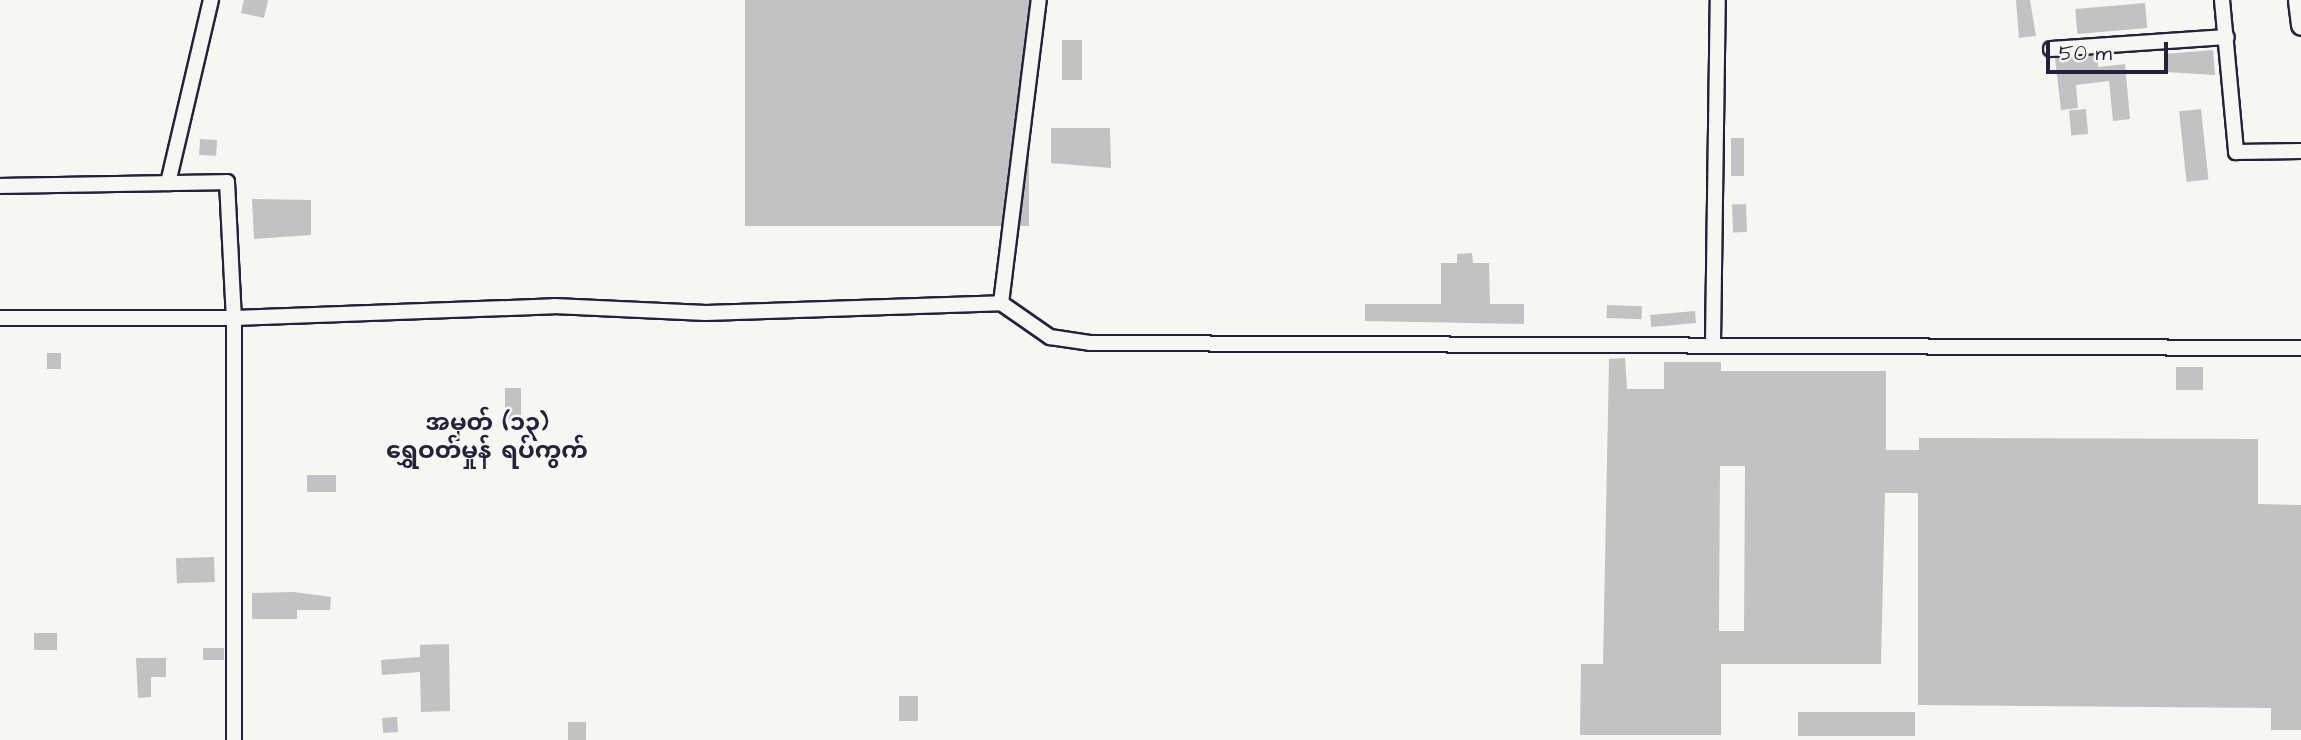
<!DOCTYPE html>
<meta charset="utf-8">
<style>
body{margin:0}
#map{position:relative;width:2301px;height:740px;overflow:hidden;background:#f6f6f2;font-family:"Architects Daughter","Noto Sans Myanmar",sans-serif}
div>[style]{position:absolute}
[style*='--x']{left:calc(var(--x)*1px);top:calc(var(--y)*1px);width:calc(var(--w)*1px);rotate:calc(var(--a)*1deg)}
.building>*{inset:0;background:#c2c2c4;transform-origin:0 0}
.roads{filter:drop-shadow(2px 0 #22223b) drop-shadow(-2px 0 #22223b) drop-shadow(0 2px #22223b) drop-shadow(0 -2px #22223b)}
.street>*{height:14px;margin:-7px;padding:0 7px;transform-origin:7px;border-radius:7px;background:#f6f6f2}
.secondary>*{height:19px;margin:-9.5px;padding:0 9.5px;transform-origin:9.5px;border-radius:9.5px;background:#f6f6f2}
span{translate:-50% -50%;white-space:nowrap;text-align:center;line-height:1.15;-webkit-text-stroke:5px #f6f6f2;paint-order:stroke}
.quarter-label{font-size:24px;color:#22223b;font-weight:700}
.scale{position:absolute;left:2046px;top:42px;width:122px;height:32px;box-sizing:border-box;border:4px solid #22223b;border-top:0;padding-left:9px;font-size:21px;line-height:24px;white-space:nowrap;color:#22223b;-webkit-text-stroke:5px #f6f6f2;paint-order:stroke}
</style>
<div id="map">
<div class="building">
<div style="clip-path:polygon(244px 0,268px 0,264px 18px,241px 13px)"></div>
<div style="left:745px;top:0;width:284px;height:226px"></div>
<div style="clip-path:polygon(2016px 0,2030px 0,2036px 36px,2019px 38px)"></div>
<div style="left:2145px;top:3px;width:25px;height:70px;rotate:85deg"></div>
<div style="left:1062px;top:40px;width:20px;height:40px"></div>
<div style="clip-path:polygon(2213px 50px,2215px 75px,2165px 72px,2164px 54px)"></div>
<div style="clip-path:polygon(2098px 55px,2098px 67px,2125px 64px,2130px 119px,2113px 121px,2109px 81px,2076px 85px,2078px 108px,2061px 110px,2055px 58px)"></div>
<div style="left:2086px;top:109px;width:25px;height:17px;rotate:85deg"></div>
<div style="left:2201px;top:109px;width:71px;height:22px;rotate:84deg"></div>
<div style="clip-path:polygon(1051px 128px,1110px 128px,1111px 168px,1051px 163px)"></div>
<div style="left:1731px;top:138px;width:13px;height:38px"></div>
<div style="left:200px;top:139px;width:17px;height:16px;rotate:3deg"></div>
<div style="clip-path:polygon(252px 199px,311px 200px,311px 235px,254px 239px)"></div>
<div style="left:1746px;top:204px;width:28px;height:14px;rotate:88deg"></div>
<div style="clip-path:polygon(1472px 253px,1473px 263px,1489px 263px,1490px 304px,1524px 304px,1524px 324px,1365px 321px,1365px 304px,1441px 304px,1441px 263px,1457px 263px,1457px 254px)"></div>
<div style="left:1607px;top:305px;width:35px;height:13px;rotate:2deg"></div>
<div style="left:1695px;top:311px;width:12px;height:45px;rotate:85deg"></div>
<div style="left:47px;top:353px;width:14px;height:16px"></div>
<div style="clip-path:polygon(evenodd,1625px 358px,1627px 389px,1664px 389px,1664px 362px,1721px 362px,1721px 371px,1886px 371px,1886px 450px,1919px 450px,1919px 438px,2258px 439px,2258px 504px,2301px 505px,2301px 730px,2271px 730px,2271px 708px,1918px 705px,1918px 493px,1885px 493px,1881px 664px,1721px 664px,1721px 735px,1580px 735px,1581px 664px,1603px 664px,1609px 359px,1625px 358px,1720px 466px,1745px 466px,1744px 631px,1719px 631px,1720px 466px)"></div>
<div style="left:2176px;top:367px;width:27px;height:23px"></div>
<div style="left:505px;top:388px;width:16px;height:32px"></div>
<div style="left:307px;top:475px;width:29px;height:17px"></div>
<div style="left:214px;top:557px;width:25px;height:38px;rotate:88deg"></div>
<div style="clip-path:polygon(294px 592px,331px 597px,330px 610px,297px 610px,297px 619px,252px 619px,252px 593px)"></div>
<div style="left:34px;top:633px;width:23px;height:17px"></div>
<div style="clip-path:polygon(449px 644px,450px 711px,421px 712px,420px 672px,382px 675px,381px 660px,420px 657px,420px 645px)"></div>
<div style="left:224px;top:648px;width:12px;height:21px;rotate:90deg"></div>
<div style="clip-path:polygon(136px 658px,166px 658px,166px 677px,151px 677px,151px 697px,138px 698px)"></div>
<div style="left:918px;top:696px;width:25px;height:19px;rotate:90deg"></div>
<div style="left:1798px;top:712px;width:117px;height:24px"></div>
<div style="left:397px;top:717px;width:15px;height:15px;rotate:86deg"></div>
<div style="left:568px;top:722px;width:18px;height:18px"></div>
</div>
<div class="roads">
<div class="street">
<div style="--x:2222;--y:0;--w:153;--a:84.7"></div>
<div style="--x:2236;--y:152;--w:65;--a:-0.9"></div>
<div style="--x:2051;--y:49;--w:176;--a:-3.9"></div>
<div style="--x:168;--y:183;--w:188;--a:-76.8"></div>
<div style="--x:0;--y:186;--w:227;--a:-1"></div>
<div style="--x:227;--y:182;--w:136;--a:87.1"></div>
<div style="--x:234;--y:318;--w:422;--a:90"></div>
<div style="--x:1001;--y:303;--w:305;--a:-82.9"></div>
<div style="--x:0;--y:318;--w:234;--a:0"></div>
<div style="--x:234;--y:318;--w:320;--a:-2.1"></div>
<div style="--x:554;--y:306;--w:152;--a:2.6"></div>
<div style="--x:706;--y:313;--w:295;--a:-1.9"></div>
<div style="--x:1001;--y:303;--w:60;--a:34.8"></div>
<div style="--x:1050;--y:337;--w:40;--a:8.5"></div>
<div style="--x:1090;--y:343;--w:1211;--a:0.24"></div>
<div style="--x:1713;--y:342;--w:342;--a:-89.2"></div>
</div>
<div class="secondary">
<div style="--x:2298;--y:0;--w:25;--a:83"></div>
</div>
</div>
<div class="quarter-label">
<span style="left:487px;top:438px">အမှတ် (၁၃)<br>ရွှေဝတ်မှုန် ရပ်ကွက်</span>
</div>
<div class="scale">50 m</div>
</div>
